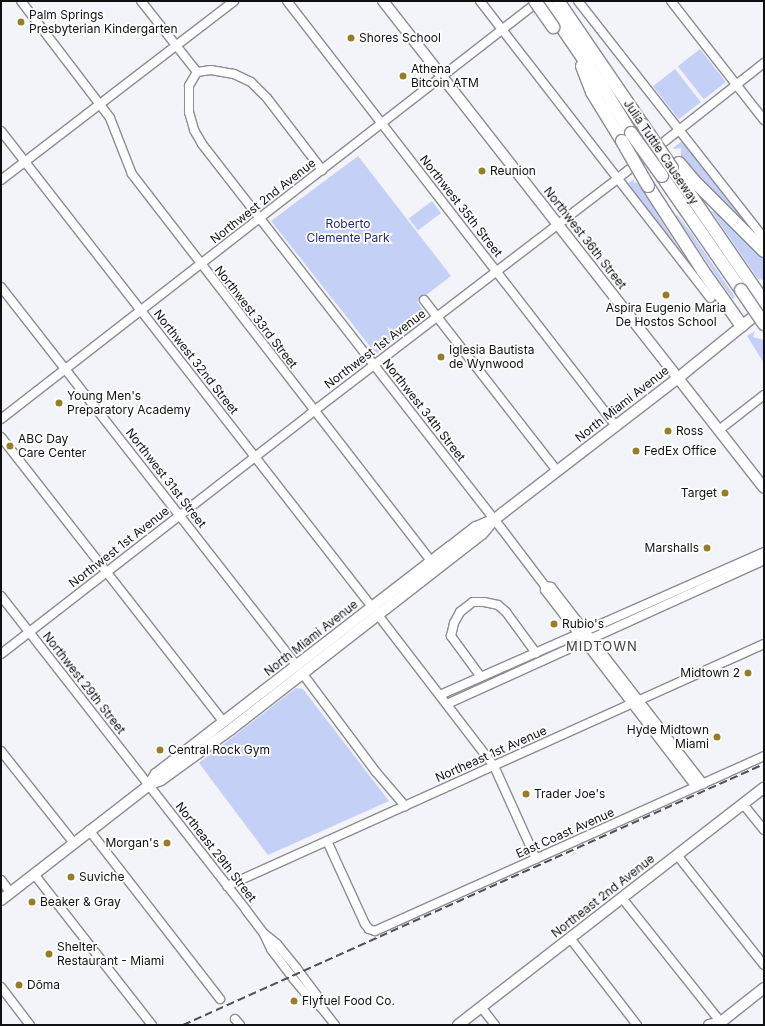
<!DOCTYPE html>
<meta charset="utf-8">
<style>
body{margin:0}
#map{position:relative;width:765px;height:1026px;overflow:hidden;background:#f2f4f9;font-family:Inter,sans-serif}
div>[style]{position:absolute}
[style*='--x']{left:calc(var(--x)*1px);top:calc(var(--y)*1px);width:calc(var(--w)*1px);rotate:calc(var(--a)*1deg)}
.green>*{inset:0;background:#c5d0f7;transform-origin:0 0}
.roads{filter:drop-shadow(1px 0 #8b8d92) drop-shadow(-1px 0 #8b8d92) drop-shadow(0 1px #8b8d92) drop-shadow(0 -1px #8b8d92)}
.minor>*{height:8px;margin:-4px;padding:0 4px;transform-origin:4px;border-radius:4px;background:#fff}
.major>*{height:10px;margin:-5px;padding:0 5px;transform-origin:5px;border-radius:5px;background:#fff}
.highway>*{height:12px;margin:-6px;padding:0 6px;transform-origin:6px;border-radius:6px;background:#fff}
.rail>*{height:2px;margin-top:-1px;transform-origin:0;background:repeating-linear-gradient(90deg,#4f5153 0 8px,transparent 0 12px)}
.bridges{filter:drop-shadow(1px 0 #8b8d92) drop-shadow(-1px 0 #8b8d92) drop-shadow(0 1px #8b8d92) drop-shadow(0 -1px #8b8d92)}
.highway-bridge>*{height:12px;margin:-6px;padding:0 6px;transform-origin:6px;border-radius:6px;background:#fff}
.dots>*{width:11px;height:11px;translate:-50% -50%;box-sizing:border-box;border:2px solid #fff;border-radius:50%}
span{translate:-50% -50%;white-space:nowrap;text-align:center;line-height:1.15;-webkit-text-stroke:3.5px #fff;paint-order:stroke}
.poi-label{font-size:12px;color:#0f1011}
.left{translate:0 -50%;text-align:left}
.right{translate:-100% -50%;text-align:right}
.street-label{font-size:12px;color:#0f1011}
.park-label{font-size:12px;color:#232c72}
.neighbourhood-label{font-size:13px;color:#3f4044;letter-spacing:1px}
.frame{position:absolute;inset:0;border:2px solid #0f1011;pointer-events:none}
</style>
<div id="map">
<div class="green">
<div style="left:700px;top:49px;width:42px;height:28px;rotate:52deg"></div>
<div style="left:675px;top:69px;width:42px;height:28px;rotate:52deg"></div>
<div style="clip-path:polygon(683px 140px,764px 243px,715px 196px,681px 158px,681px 148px,675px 149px,673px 148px)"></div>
<div style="clip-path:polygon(358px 156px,451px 276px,417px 302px,427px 315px,376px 354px,271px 221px)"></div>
<div style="clip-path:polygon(634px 179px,634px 182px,638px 183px,692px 270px,634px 193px,630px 192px,626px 185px)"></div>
<div style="left:432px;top:201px;width:15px;height:29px;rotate:53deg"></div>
<div style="clip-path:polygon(716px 207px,764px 255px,764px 280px,758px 279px,712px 212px)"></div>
<div style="clip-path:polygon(677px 215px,690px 231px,735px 297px,733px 299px,721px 283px,676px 216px)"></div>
<div style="clip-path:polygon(755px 331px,753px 337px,764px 340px,764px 363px,747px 336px)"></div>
<div style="clip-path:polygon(296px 688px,303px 689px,389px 801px,268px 855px,199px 763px)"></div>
</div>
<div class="roads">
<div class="minor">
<div style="--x:21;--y:1;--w:147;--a:52.7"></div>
<div style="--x:110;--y:118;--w:60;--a:68.6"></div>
<div style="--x:132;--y:174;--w:489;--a:52.3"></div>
<div style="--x:141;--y:1;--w:90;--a:51.7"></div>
<div style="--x:287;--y:1;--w:537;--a:52.26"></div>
<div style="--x:480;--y:1;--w:376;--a:52.2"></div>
<div style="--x:578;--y:1;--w:301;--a:51.9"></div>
<div style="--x:671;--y:1;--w:151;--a:52"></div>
<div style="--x:197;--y:72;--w:16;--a:120"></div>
<div style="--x:189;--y:86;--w:26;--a:90"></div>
<div style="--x:189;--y:112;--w:19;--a:74"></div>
<div style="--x:194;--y:130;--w:16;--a:60"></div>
<div style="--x:202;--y:144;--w:487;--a:52.1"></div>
<div style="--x:501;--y:528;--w:73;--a:52.8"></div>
<div style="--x:545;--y:586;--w:4;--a:90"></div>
<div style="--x:545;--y:590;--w:248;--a:52.5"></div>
<div style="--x:197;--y:72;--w:14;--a:-8"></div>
<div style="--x:211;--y:70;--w:23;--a:10"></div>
<div style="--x:234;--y:74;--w:19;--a:25"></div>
<div style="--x:251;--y:82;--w:23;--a:45"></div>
<div style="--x:267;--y:98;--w:91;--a:52.6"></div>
<div style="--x:1;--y:131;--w:604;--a:52.07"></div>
<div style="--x:1;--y:180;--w:294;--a:-37.5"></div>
<div style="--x:1;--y:287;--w:481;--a:52"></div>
<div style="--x:424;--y:300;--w:217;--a:52.1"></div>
<div style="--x:1;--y:419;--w:681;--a:-37.85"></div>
<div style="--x:719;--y:430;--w:57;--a:-37.9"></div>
<div style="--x:1;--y:437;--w:362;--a:52"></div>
<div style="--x:545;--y:586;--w:6;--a:9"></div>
<div style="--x:551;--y:587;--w:249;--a:52.3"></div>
<div style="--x:1;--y:596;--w:398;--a:52"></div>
<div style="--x:246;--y:910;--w:30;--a:53"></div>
<div style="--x:264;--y:934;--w:17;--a:65"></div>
<div style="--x:271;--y:949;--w:34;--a:53"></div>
<div style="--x:291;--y:976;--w:31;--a:50"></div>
<div style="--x:311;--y:1000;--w:12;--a:35"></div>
<div style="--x:321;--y:1007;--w:23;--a:52"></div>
<div style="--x:378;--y:615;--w:190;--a:52.5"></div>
<div style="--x:494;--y:766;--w:102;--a:65.7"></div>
<div style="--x:1;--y:654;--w:391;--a:-37.8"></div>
<div style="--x:310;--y:414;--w:387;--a:-37.4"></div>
<div style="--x:617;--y:179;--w:187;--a:-38.3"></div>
<div style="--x:302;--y:673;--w:124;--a:53.2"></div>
<div style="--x:376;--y:772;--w:45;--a:49.5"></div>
<div style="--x:481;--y:677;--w:51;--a:-126.2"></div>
<div style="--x:451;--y:636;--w:13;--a:-77"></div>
<div style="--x:454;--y:623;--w:13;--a:-61"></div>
<div style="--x:460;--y:612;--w:16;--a:-38"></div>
<div style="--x:473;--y:602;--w:11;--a:0"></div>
<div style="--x:484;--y:602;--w:14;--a:12"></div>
<div style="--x:498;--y:605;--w:11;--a:41"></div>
<div style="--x:506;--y:612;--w:51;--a:53.8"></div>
<div style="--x:440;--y:695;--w:354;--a:-23.8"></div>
<div style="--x:447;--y:704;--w:348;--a:-24.4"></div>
<div style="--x:1;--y:751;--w:117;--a:51.6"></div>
<div style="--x:743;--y:804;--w:33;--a:51"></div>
<div style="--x:89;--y:830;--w:214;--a:52.2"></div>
<div style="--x:327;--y:841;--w:91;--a:65.4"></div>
<div style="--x:365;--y:924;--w:6;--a:51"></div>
<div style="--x:369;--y:929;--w:6;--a:18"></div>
<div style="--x:375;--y:931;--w:427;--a:-24.2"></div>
<div style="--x:677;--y:855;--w:140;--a:51.7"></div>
<div style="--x:34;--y:874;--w:192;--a:52"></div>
<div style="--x:1;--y:880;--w:15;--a:53"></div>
<div style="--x:227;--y:886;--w:589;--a:-24.26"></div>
<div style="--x:622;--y:898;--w:162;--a:51.5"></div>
<div style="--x:266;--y:935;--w:14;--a:39"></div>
<div style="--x:277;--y:944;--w:32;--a:51"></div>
<div style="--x:297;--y:969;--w:34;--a:53"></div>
<div style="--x:317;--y:996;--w:12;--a:70"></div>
<div style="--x:570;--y:938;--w:110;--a:52.4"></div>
<div style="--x:1;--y:987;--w:48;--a:52.7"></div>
<div style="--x:481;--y:1007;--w:23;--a:52"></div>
<div style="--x:235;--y:1019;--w:8;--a:50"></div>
</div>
<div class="major">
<div style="--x:383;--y:1;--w:618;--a:51.96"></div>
<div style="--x:149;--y:785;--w:13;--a:-58"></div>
<div style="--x:156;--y:774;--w:371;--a:-37.7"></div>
<div style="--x:450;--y:547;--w:33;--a:-38"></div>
<div style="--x:476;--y:527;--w:21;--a:-23"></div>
<div style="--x:495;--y:519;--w:11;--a:-38"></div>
<div style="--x:504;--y:512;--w:220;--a:-37.6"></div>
<div style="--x:678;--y:378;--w:111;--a:-39.1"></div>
<div style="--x:1;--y:900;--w:187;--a:-37.8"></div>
<div style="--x:149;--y:785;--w:13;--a:-23"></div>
<div style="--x:161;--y:780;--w:85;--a:-35.9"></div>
<div style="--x:230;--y:730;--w:319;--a:-37.9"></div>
<div style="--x:482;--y:534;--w:16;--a:-50"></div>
<div style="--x:458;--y:1025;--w:387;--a:-37.8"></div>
<div style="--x:709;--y:1025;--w:12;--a:-14"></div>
<div style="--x:720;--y:1025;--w:3;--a:-72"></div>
<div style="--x:721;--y:1022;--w:55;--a:-38.3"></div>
</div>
<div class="highway">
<div style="--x:544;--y:1;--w:103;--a:55.7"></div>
<div style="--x:602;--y:86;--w:55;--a:58.3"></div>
<div style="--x:558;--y:1;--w:150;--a:55.6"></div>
<div style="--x:582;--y:66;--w:28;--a:69"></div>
<div style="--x:592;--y:92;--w:57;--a:58.5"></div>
<div style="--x:679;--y:163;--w:23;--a:50"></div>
<div style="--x:694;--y:181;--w:99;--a:45"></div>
<div style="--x:672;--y:168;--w:163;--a:55.5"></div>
<div style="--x:662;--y:176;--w:139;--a:55.3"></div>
<div style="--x:648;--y:186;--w:101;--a:57.1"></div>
<div style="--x:703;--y:271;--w:67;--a:54.7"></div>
</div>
</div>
<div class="rail">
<div style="--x:183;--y:1025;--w:637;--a:-24.19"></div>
</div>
<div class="bridges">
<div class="highway-bridge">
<div style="--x:535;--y:1;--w:32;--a:55"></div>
<div style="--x:643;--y:125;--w:52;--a:56"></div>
<div style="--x:631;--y:133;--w:53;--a:54.2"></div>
<div style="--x:622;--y:141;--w:52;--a:60"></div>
<div style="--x:741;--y:290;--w:41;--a:55.9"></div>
</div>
</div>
<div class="dots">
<div style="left:21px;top:22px;background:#977e25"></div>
<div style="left:351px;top:38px;background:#977e25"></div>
<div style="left:403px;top:76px;background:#977e25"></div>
<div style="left:482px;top:171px;background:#977e25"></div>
<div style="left:666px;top:295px;background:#977e25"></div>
<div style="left:441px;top:357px;background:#977e25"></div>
<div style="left:59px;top:403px;background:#977e25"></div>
<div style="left:668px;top:431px;background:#977e25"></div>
<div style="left:10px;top:446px;background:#977e25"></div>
<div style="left:636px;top:451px;background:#977e25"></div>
<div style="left:725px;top:493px;background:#977e25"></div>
<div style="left:707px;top:548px;background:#977e25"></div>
<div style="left:554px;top:624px;background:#977e25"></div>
<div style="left:748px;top:673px;background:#977e25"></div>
<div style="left:717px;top:737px;background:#977e25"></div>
<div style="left:160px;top:750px;background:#977e25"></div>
<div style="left:526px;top:794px;background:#977e25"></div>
<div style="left:167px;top:843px;background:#977e25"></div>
<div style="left:71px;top:877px;background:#977e25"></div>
<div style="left:32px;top:902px;background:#977e25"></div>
<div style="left:49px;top:954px;background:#977e25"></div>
<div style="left:19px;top:985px;background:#977e25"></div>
<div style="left:294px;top:1001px;background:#977e25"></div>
</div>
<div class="poi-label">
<span class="left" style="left:29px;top:22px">Palm Springs<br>Presbyterian Kindergarten</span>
<span class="left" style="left:359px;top:38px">Shores School</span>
<span class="left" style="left:411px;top:76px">Athena<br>Bitcoin ATM</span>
<span class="left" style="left:490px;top:171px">Reunion</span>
<span style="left:666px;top:315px">Aspira Eugenio Maria<br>De Hostos School</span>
<span class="left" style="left:449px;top:357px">Iglesia Bautista<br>de Wynwood</span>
<span class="left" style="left:67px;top:403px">Young Men's<br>Preparatory Academy</span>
<span class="left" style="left:676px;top:431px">Ross</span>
<span class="left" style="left:18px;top:446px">ABC Day<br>Care Center</span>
<span class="left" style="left:644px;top:451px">FedEx Office</span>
<span class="right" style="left:717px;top:493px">Target</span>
<span class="right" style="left:699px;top:548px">Marshalls</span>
<span class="left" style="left:562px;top:624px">Rubio's</span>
<span class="right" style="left:740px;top:673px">Midtown 2</span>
<span class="right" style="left:709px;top:737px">Hyde Midtown<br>Miami</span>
<span class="left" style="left:168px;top:750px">Central Rock Gym</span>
<span class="left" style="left:534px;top:794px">Trader Joe's</span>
<span class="right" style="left:159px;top:843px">Morgan's</span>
<span class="left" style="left:79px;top:877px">Suviche</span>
<span class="left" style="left:40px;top:902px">Beaker &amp; Gray</span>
<span class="left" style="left:57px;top:954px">Shelter<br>Restaurant - Miami</span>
<span class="left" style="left:27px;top:985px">Dōma</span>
<span class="left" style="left:302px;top:1001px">Flyfuel Food Co.</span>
</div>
<div class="street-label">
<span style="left:661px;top:152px;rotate:56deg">Julia Tuttle Causeway</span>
<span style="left:263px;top:201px;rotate:-38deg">Northwest 2nd Avenue</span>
<span style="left:461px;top:206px;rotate:52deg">Northwest 35th Street</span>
<span style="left:585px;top:238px;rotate:52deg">Northwest 36th Street</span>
<span style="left:256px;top:317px;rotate:52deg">Northwest 33rd Street</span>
<span style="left:375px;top:349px;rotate:-37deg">Northwest 1st Avenue</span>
<span style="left:196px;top:362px;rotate:52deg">Northwest 32nd Street</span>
<span style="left:622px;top:404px;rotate:-38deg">North Miami Avenue</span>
<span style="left:424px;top:410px;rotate:52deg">Northwest 34th Street</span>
<span style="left:166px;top:478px;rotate:52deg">Northwest 31st Street</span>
<span style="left:119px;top:547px;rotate:-38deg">Northwest 1st Avenue</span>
<span style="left:311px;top:638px;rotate:-38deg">North Miami Avenue</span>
<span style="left:84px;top:683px;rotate:52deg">Northwest 29th Street</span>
<span style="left:491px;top:754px;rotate:-24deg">Northeast 1st Avenue</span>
<span style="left:565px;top:833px;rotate:-24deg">East Coast Avenue</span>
<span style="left:216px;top:852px;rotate:52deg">Northeast 29th Street</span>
<span style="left:603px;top:896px;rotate:-38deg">Northeast 2nd Avenue</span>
</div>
<div class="park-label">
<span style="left:348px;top:231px">Roberto<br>Clemente Park</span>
</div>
<div class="neighbourhood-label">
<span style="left:602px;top:646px">MIDTOWN</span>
</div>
<div class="frame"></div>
</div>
